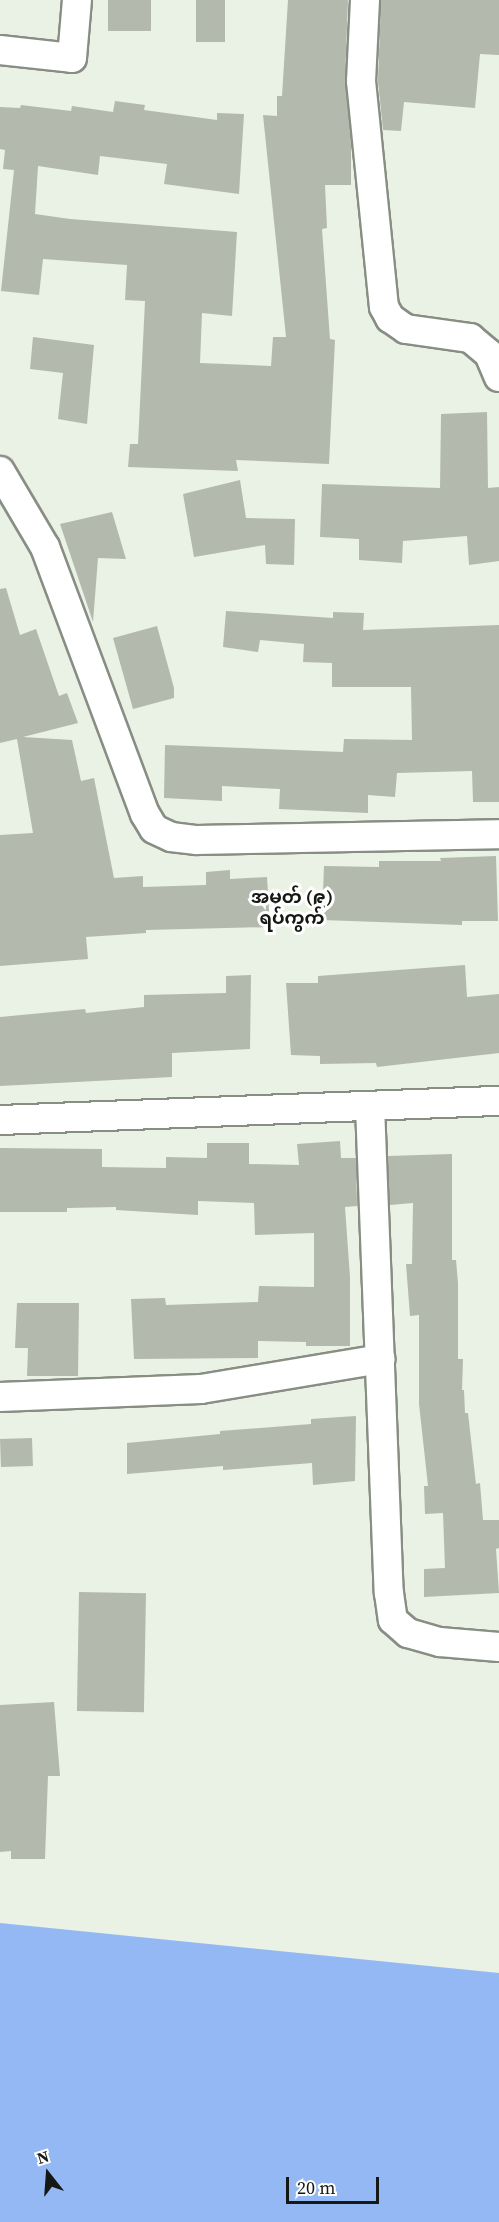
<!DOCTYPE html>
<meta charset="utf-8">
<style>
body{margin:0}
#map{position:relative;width:499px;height:2222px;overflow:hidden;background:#eaf1e5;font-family:"Source Serif 4","Noto Sans Myanmar",serif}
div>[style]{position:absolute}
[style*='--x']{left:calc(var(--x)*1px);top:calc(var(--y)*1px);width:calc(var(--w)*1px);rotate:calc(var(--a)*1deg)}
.water>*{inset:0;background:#93b8f3}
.building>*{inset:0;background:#b3b9ad;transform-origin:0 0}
.roads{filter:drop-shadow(2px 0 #888e83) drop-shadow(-2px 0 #888e83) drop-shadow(0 2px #888e83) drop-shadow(0 -2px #888e83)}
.street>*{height:28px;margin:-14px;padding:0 14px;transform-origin:14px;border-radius:14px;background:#fff}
span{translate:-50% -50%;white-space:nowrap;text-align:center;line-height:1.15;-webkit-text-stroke:6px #fff;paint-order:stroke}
.quarter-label{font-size:18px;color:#151813;font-weight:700}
.north{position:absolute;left:18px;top:2144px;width:60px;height:60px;-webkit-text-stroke:4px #fff;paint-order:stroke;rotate:343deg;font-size:16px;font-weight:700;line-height:24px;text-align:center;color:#151813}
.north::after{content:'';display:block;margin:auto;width:21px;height:27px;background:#151813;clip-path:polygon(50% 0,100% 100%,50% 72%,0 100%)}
.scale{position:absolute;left:286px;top:2177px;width:93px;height:27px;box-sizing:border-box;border:3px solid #151813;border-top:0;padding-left:8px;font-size:18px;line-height:21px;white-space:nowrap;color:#151813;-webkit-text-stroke:4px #fff;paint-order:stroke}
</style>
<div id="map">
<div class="water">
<div style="clip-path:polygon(0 1923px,499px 1973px,499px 2222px,0 2222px)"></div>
</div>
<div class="building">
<div style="left:108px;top:0;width:43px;height:31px"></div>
<div style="left:196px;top:0;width:29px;height:42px"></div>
<div style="clip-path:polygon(288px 0,348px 0,345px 80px,351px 144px,351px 185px,325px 185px,327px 228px,322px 229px,330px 339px,335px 340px,329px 464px,236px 460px,238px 471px,128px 467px,130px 444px,138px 444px,145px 301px,125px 300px,127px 265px,43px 259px,39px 295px,1px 291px,14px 170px,3px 169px,5px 150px,0 149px,0 107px,20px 108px,21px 105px,71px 111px,72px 106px,113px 112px,115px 101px,145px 105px,144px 110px,217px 120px,217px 113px,244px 114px,239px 194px,164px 184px,167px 164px,100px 156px,98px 175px,38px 166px,35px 214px,70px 219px,237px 232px,232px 316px,202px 313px,200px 363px,271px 366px,273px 337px,286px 337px,263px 115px,277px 116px,277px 96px,282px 96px)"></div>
<div style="clip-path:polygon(381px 0,499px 0,499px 55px,480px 54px,475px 108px,404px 102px,401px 131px,383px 130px,378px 81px)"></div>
<div style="clip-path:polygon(33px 337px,94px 345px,87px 424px,58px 419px,63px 373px,30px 369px)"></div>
<div style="clip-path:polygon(487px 412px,488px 488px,499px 487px,499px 561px,469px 565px,467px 536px,403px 541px,402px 563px,359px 560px,359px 539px,320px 537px,322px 484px,440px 488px,441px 414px)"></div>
<div style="clip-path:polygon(240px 480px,246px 518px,295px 519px,294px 565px,266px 564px,265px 545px,194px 557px,183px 494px)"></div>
<div style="clip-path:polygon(112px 512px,126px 559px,98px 558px,93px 622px,60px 524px)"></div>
<div style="clip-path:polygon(6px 588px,20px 635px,36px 629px,59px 696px,67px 693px,78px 723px,23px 737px,72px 740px,81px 781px,94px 778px,114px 878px,143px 876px,143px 887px,206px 885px,206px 872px,230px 870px,230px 879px,267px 877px,270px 927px,146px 930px,146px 933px,86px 937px,88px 959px,0 966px,0 835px,33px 833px,17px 739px,0 743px,0 589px)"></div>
<div style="clip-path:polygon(226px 611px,333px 618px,333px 612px,364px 613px,363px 630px,499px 625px,499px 802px,473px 802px,472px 771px,397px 773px,395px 797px,368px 795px,368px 813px,279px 809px,280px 789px,222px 786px,222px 801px,164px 798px,165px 745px,343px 752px,344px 739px,412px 740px,411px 687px,332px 687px,332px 663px,303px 662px,304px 644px,260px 640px,258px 652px,223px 647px)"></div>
<div style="clip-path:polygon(157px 626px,174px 688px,174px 698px,133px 709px,113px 638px)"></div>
<div style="clip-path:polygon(496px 856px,498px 921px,462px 921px,462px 925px,322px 920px,324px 866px,379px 867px,379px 861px,441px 861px,440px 858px)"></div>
<div style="clip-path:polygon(465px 965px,467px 997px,499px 994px,499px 1053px,377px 1067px,376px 1063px,320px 1064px,320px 1056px,291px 1055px,286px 983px,318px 983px,318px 976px)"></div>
<div style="clip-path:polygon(251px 975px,250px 1049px,172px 1053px,172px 1077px,0 1086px,0 1017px,85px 1009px,86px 1013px,144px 1007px,144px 995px,226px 993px,226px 976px)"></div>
<div style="clip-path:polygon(340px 1141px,341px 1158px,356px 1158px,357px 1206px,345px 1207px,350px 1277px,350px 1346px,306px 1346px,306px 1342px,258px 1341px,258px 1358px,134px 1359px,131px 1299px,165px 1298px,166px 1305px,258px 1302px,259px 1286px,314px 1287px,314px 1233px,255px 1235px,254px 1203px,198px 1201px,198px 1215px,116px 1210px,116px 1207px,67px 1208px,67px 1212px,0 1212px,0 1148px,102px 1149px,102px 1167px,166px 1168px,166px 1157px,207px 1158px,207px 1143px,249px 1143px,249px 1164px,299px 1165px,297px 1144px)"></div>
<div style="clip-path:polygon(452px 1154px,452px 1260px,456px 1260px,458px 1283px,458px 1359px,463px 1359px,462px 1390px,464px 1390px,465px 1413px,468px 1413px,476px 1484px,480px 1483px,483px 1520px,499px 1520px,499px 1548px,496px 1549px,499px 1593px,424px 1597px,424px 1569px,445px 1568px,443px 1513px,425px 1514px,424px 1486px,428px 1486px,419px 1404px,419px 1315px,410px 1316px,406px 1264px,412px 1264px,413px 1203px,390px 1205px,388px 1156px)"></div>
<div style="clip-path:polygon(17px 1303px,79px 1303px,78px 1376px,27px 1376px,28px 1348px,15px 1348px)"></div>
<div style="clip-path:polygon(356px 1416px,355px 1481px,313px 1485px,312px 1463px,223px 1470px,223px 1466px,127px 1474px,127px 1443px,220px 1434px,220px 1431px,311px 1424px,311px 1419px)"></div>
<div style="left:32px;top:1438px;width:28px;height:32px;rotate:88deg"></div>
<div style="left:79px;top:1592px;width:67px;height:119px;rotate:1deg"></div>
<div style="clip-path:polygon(54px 1702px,60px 1776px,48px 1776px,45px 1859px,11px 1859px,11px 1851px,0 1852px,0 1705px)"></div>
</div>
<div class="roads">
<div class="street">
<div style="--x:365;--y:0;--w:81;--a:92.8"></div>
<div style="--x:361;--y:81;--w:227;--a:84.2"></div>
<div style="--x:384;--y:307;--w:13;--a:61"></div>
<div style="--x:390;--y:318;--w:19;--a:35"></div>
<div style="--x:406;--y:329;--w:65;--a:8"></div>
<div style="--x:470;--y:338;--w:25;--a:40"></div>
<div style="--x:489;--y:354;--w:25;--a:67"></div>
<div style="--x:0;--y:50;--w:72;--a:6.3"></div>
<div style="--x:72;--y:58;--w:58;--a:-85.1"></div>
<div style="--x:0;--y:471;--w:88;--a:59.4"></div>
<div style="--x:45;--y:547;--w:285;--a:69.5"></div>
<div style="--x:145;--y:814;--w:17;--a:59"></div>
<div style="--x:154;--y:829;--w:19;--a:25"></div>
<div style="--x:171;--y:837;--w:26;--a:7"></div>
<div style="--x:197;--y:840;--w:302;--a:-1.1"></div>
<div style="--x:370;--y:1106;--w:487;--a:87.8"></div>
<div style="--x:389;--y:1593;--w:27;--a:82"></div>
<div style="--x:393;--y:1620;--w:20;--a:41"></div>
<div style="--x:408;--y:1633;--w:33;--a:16"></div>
<div style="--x:440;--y:1642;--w:59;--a:4.8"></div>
<div style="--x:0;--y:1120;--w:499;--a:-2.2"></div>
<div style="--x:0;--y:1397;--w:201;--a:-2.3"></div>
<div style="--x:201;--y:1389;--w:182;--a:-9.5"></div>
</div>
</div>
<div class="quarter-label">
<span style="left:292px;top:908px">အမှတ် (၉)<br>ရပ်ကွက်</span>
</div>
<div class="north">N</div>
<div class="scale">20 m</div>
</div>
